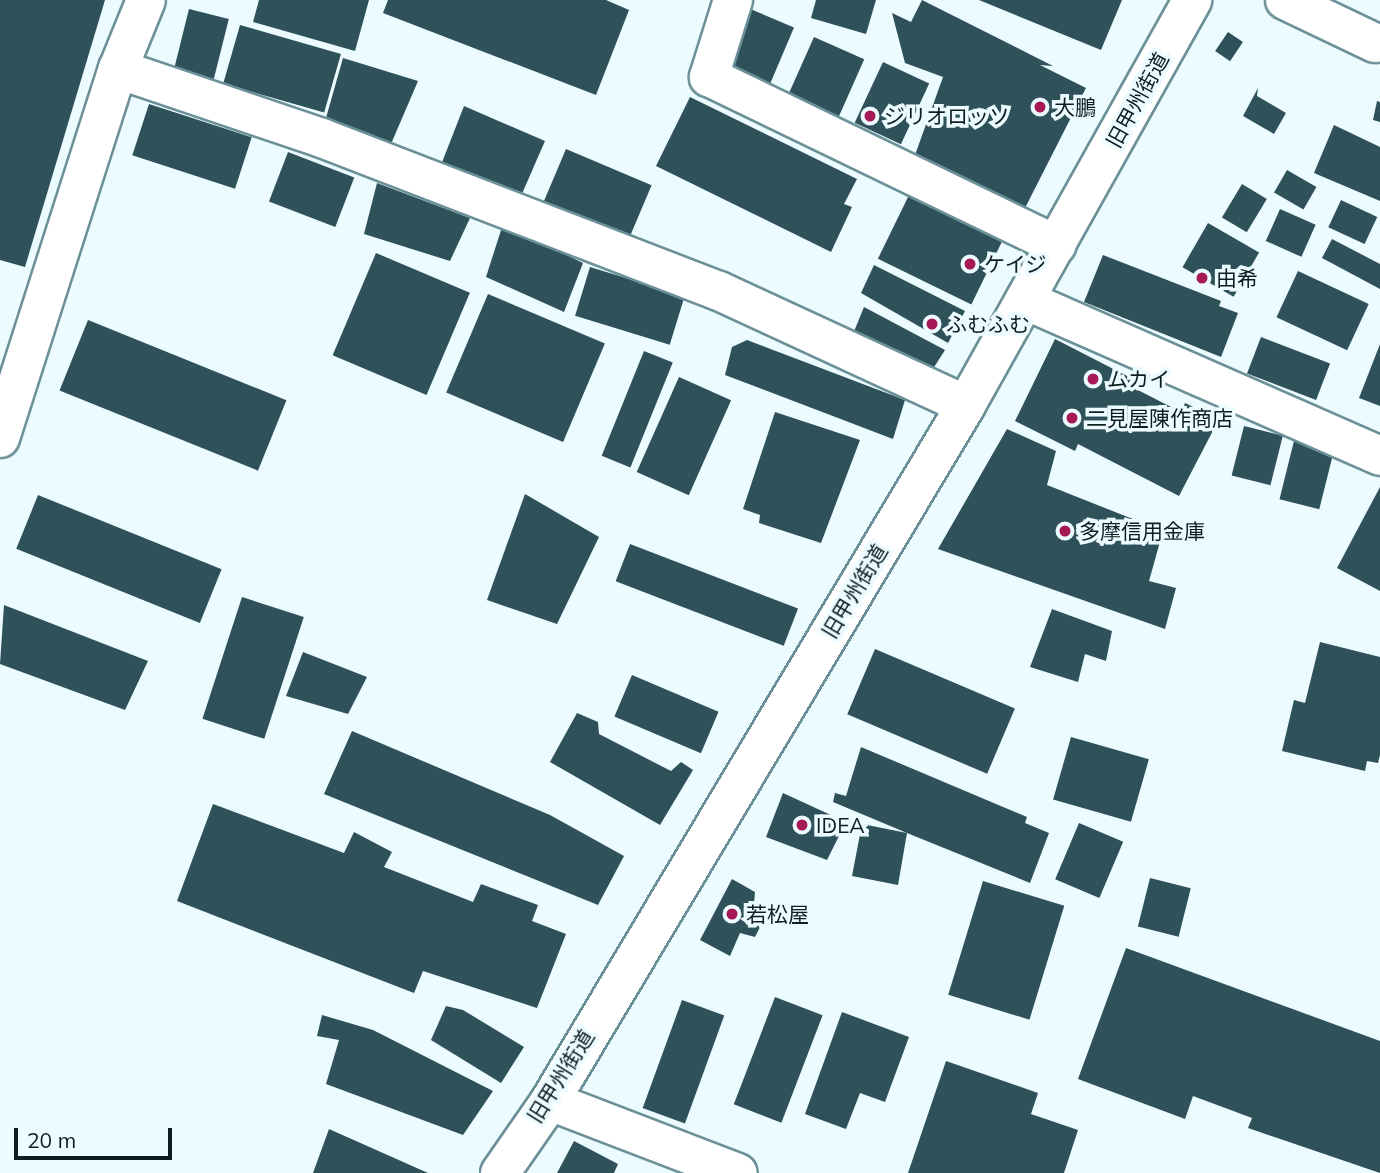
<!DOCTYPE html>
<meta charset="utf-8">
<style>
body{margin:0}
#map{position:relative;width:1380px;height:1173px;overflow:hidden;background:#ecfbff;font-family:Mulish,"Noto Sans JP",sans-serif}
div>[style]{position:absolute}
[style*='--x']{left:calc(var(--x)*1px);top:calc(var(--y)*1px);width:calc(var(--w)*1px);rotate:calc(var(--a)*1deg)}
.building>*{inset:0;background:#2f5159;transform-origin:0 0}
.roads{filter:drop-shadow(2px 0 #6c9099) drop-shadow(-2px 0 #6c9099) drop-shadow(0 2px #6c9099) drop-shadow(0 -2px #6c9099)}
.minor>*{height:38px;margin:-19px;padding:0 19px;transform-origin:19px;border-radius:19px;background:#fff}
.major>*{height:38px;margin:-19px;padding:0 19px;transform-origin:19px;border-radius:19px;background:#fff}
.dots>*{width:19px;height:19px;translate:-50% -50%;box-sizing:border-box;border:4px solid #ecfbff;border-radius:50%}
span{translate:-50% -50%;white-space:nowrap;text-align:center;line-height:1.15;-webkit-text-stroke:7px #ecfbff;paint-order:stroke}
.street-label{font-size:21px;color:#0e1d20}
.poi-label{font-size:21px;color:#0e1d20}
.left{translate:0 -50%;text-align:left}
.scale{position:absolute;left:14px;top:1128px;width:158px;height:32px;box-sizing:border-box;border:4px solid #0e1d20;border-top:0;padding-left:9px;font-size:21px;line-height:24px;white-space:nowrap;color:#0e1d20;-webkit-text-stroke:5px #ecfbff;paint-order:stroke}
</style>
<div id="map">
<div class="building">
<div style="clip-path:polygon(0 0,105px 0,25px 267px,0 260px)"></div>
<div style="clip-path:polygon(259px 0,369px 0,355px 51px,253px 22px)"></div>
<div style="clip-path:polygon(388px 0,606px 0,629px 10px,596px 95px,383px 13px)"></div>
<div style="clip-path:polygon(816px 0,876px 0,866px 34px,811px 18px)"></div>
<div style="clip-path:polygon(922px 0,1053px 66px,1040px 65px,1086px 88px,1023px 212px,915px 155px,943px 77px,905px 63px,892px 13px,911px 22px)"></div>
<div style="clip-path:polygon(979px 0,1122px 0,1101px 50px)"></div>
<div style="left:748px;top:8px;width:50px;height:65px;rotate:23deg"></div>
<div style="left:189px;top:9px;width:41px;height:62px;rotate:14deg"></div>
<div style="left:240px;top:25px;width:105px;height:61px;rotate:16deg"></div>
<div style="left:1228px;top:32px;width:18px;height:23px;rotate:34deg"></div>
<div style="left:814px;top:37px;width:55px;height:66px;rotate:24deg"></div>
<div style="clip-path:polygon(343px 58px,418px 81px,391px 144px,326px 118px)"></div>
<div style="left:883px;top:62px;width:51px;height:67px;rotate:25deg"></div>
<div style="clip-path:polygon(1258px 88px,1257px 96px,1286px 113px,1274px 134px,1243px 116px)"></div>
<div style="clip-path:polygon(690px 97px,857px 179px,844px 204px,852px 207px,831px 252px,656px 166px)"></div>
<div style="clip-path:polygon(1377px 101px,1380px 102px,1380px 122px,1373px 120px)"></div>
<div style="left:149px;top:104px;width:108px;height:54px;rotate:18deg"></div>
<div style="clip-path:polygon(464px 106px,545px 141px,521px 196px,439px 170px)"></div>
<div style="clip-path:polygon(1334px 125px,1380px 147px,1380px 201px,1314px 173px)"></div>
<div style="left:566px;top:149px;width:93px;height:61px;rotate:23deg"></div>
<div style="left:288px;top:152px;width:71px;height:53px;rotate:21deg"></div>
<div style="left:1287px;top:170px;width:34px;height:26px;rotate:30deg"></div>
<div style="clip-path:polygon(377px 183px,470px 218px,450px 261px,364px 234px)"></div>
<div style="left:1242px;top:184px;width:29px;height:39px;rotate:31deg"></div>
<div style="left:909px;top:195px;width:104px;height:71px;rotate:26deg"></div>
<div style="left:1341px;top:200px;width:40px;height:30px;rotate:25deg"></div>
<div style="left:1280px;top:209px;width:39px;height:35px;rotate:24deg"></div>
<div style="left:1208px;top:223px;width:59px;height:51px;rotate:30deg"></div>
<div style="clip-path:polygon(503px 224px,583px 263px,564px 312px,486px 277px)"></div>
<div style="clip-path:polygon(1332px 239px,1380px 264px,1380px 289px,1322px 258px)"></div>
<div style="left:376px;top:253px;width:102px;height:111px;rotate:23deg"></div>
<div style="clip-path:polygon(1103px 255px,1221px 301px,1219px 306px,1238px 313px,1221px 357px,1084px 302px)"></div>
<div style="clip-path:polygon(874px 265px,965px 311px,948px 343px,861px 293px)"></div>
<div style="left:590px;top:267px;width:99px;height:51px;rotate:17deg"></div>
<div style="left:1298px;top:271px;width:78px;height:51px;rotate:25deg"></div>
<div style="left:488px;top:294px;width:127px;height:107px;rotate:23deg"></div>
<div style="clip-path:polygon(864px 307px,945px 350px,931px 372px,853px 334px)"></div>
<div style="left:88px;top:320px;width:214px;height:76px;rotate:22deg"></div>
<div style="left:1261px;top:337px;width:74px;height:39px;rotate:21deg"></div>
<div style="clip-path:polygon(1055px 339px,1131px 378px,1128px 385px,1181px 412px,1185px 403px,1219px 419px,1179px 496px,1078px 444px,1075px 451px,1015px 421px)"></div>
<div style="clip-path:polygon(747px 340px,905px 400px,893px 439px,725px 375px,732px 347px)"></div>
<div style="clip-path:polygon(1380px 344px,1380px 406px,1359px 398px)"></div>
<div style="left:644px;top:351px;width:31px;height:113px;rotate:22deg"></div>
<div style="left:679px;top:377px;width:57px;height:104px;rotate:24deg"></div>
<div style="clip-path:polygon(775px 412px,860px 440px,821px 543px,759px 523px,760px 515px,743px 509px)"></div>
<div style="left:1244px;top:426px;width:40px;height:51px;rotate:14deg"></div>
<div style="clip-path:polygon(1007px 429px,1056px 451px,1047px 485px,1163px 531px,1149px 581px,1176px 588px,1165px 629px,938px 549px)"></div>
<div style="left:1294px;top:441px;width:41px;height:60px;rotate:14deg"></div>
<div style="clip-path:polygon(1380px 487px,1380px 591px,1337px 568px)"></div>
<div style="clip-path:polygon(525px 494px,599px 537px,557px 624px,487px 600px)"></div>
<div style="left:38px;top:495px;width:198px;height:58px;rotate:22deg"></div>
<div style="left:630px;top:544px;width:180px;height:40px;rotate:21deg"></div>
<div style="left:242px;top:597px;width:65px;height:128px;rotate:18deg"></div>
<div style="clip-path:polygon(4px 605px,148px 661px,125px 710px,0 664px)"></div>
<div style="clip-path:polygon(1052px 609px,1112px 631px,1106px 661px,1085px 654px,1078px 682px,1030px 667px)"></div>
<div style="clip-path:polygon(1320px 642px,1380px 657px,1380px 755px,1378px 763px,1367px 761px,1365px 771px,1282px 751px,1294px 700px,1305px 703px)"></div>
<div style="left:875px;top:649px;width:152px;height:71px;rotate:23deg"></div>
<div style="clip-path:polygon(303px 652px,367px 677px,348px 714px,286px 696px)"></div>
<div style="left:632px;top:675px;width:94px;height:45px;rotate:23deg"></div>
<div style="clip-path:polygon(577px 713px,598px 722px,599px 734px,671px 771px,681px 762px,693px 770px,660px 825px,550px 762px)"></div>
<div style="clip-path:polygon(352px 731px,550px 815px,624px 856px,598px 905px,324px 794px)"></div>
<div style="left:1071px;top:737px;width:81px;height:65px;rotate:16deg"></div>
<div style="clip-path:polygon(861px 747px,1027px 817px,1025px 823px,1049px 833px,1030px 883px,907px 833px,898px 885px,852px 876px,862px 824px,907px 833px,833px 802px,835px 793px,846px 796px)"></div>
<div style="clip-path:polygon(783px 793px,846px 822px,827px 860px,766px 837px)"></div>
<div style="clip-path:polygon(213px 804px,344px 853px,354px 832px,392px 852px,384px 867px,473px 902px,481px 884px,538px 905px,532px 921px,566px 934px,537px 1008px,423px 971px,414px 993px,177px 901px)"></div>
<div style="left:1079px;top:823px;width:48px;height:61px;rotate:23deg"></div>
<div style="left:1150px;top:878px;width:42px;height:50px;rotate:14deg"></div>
<div style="clip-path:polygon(732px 879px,755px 892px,754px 904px,769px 909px,755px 937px,740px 933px,730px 956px,700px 940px)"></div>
<div style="left:983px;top:881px;width:85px;height:119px;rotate:17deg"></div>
<div style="clip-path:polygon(1126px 948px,1380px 1041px,1380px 1173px,1248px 1128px,1252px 1118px,1193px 1096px,1185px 1119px,1078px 1079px)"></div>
<div style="left:775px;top:997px;width:51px;height:115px;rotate:21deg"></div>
<div style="left:682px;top:1000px;width:45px;height:115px;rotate:20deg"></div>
<div style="clip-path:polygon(446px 1006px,463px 1010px,524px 1047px,501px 1083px,431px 1040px)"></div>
<div style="clip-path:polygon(842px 1012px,909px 1037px,885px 1102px,860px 1093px,846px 1129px,805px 1114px)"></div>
<div style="clip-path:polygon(322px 1015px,373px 1030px,493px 1091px,463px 1135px,326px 1084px,339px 1040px,317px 1036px)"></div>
<div style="clip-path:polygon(946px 1061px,1038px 1093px,1031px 1114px,1078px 1130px,1064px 1173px,908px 1173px)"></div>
<div style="clip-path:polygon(329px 1129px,428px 1173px,313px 1173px)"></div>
<div style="clip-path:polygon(574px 1141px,618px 1164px,614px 1173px,557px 1173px)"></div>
</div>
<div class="roads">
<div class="minor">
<div style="--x:733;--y:0;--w:81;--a:107.3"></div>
<div style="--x:709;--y:77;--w:386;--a:25.8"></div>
<div style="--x:1285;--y:0;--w:100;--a:25.5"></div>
<div style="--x:118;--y:69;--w:215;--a:18.7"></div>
<div style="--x:322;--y:138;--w:425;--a:21.1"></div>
<div style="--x:719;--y:291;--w:272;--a:24.8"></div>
<div style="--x:1025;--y:300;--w:388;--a:23.7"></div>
<div style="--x:0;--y:438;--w:387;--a:-72.3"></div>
<div style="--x:118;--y:69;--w:74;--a:-67.9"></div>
<div style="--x:550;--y:1101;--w:201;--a:21"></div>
</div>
<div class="major">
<div style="--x:500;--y:1173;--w:88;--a:-55.2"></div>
<div style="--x:550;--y:1101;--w:811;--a:-59.13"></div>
<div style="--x:966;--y:405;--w:464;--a:-60.8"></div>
</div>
</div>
<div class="dots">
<div style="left:1040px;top:107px;background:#a71856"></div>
<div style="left:870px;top:116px;background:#a71856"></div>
<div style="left:970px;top:264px;background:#a71856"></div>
<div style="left:1202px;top:278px;background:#a71856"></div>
<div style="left:932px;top:324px;background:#a71856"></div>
<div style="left:1093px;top:379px;background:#a71856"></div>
<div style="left:1072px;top:418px;background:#a71856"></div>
<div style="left:1065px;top:531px;background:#a71856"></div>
<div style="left:802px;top:825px;background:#a71856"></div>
<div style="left:732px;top:914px;background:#a71856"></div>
</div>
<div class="street-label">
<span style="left:1137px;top:100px;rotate:-61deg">旧甲州街道</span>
<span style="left:854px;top:591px;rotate:-59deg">旧甲州街道</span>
<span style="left:560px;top:1076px;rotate:-58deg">旧甲州街道</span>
</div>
<div class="poi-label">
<span class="left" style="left:1054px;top:107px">大鵬</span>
<span class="left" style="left:884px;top:116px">ジリオロッソ</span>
<span class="left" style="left:984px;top:264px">ケイジ</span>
<span class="left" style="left:1216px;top:278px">由希</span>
<span class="left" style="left:946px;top:324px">ふむふむ</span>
<span class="left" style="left:1107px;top:379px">ムカイ</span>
<span class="left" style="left:1086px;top:418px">二見屋陳作商店</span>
<span class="left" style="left:1079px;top:531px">多摩信用金庫</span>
<span class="left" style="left:816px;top:825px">IDEA</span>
<span class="left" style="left:746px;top:914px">若松屋</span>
</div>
<div class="scale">20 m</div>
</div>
